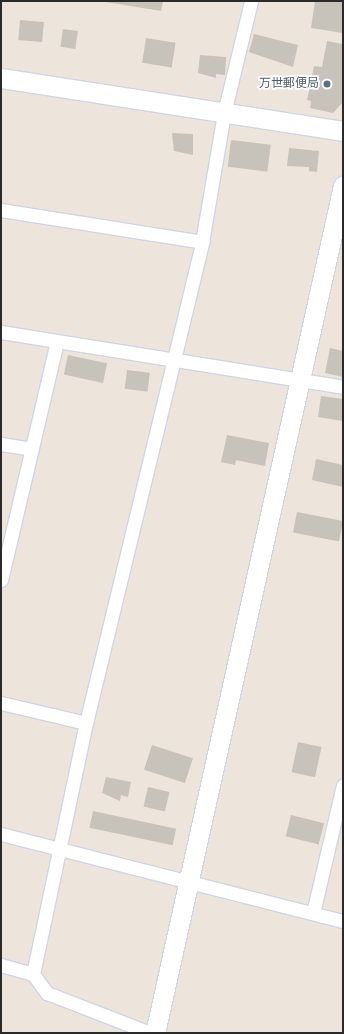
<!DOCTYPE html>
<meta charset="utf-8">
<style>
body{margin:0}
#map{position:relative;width:344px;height:1034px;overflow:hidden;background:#ede5db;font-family:"Source Sans 3","Noto Sans JP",sans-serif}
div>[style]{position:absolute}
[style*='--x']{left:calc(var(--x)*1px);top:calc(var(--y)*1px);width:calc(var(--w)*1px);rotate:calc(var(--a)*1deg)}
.building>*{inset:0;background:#c8c3ba;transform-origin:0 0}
.roads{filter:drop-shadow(1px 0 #d0d5e4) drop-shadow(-1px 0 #d0d5e4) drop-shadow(0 1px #d0d5e4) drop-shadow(0 -1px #d0d5e4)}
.street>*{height:13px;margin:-6.5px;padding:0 6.5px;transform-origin:6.5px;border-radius:6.5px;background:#fff}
.secondary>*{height:19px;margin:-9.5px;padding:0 9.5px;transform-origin:9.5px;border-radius:9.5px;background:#fff}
.dots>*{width:11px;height:11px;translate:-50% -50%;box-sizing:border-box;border:2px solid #fff;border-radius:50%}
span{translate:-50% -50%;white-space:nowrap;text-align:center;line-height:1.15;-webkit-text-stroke:3.5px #fff;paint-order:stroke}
.service-label{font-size:12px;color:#4e5e75}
.right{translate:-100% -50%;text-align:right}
.frame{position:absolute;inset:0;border:2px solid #2a2a2a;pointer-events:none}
</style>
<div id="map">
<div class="building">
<div style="clip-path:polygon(100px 1px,163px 1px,161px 11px)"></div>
<div style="clip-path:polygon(315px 1px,343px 1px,343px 33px,311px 28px)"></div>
<div style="left:20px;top:20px;width:24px;height:20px;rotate:5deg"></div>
<div style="left:63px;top:29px;width:15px;height:18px;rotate:8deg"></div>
<div style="clip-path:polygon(254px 34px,298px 45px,293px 67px,249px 52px)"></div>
<div style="left:146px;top:38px;width:30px;height:25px;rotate:9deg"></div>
<div style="clip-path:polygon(327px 41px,343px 44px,343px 102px,333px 113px,310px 108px,311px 101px,307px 100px,314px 66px,322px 67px)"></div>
<div style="clip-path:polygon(200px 55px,226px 57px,225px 75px,216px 74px,216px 78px,198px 73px)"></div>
<div style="clip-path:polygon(172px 133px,193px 134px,193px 155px,174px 151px)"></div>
<div style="left:231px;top:140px;width:40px;height:27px;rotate:7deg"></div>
<div style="clip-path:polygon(289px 148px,319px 151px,317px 172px,309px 171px,309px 167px,287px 166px)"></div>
<div style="clip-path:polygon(330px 348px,343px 351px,343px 377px,325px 373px)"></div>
<div style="left:68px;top:355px;width:40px;height:20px;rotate:12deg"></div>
<div style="left:127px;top:370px;width:23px;height:19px;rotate:7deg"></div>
<div style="clip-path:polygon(321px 396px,343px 399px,343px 421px,318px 417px)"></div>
<div style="clip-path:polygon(227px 435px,269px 443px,265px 466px,236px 460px,235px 465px,221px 462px)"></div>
<div style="clip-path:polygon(316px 459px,343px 465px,343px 487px,312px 480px)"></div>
<div style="left:297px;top:512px;width:47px;height:21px;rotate:11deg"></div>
<div style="left:298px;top:742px;width:24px;height:31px;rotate:12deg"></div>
<div style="left:152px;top:745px;width:43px;height:26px;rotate:18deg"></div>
<div style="clip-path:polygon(106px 777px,131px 782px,128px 797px,121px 795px,120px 801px,102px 793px)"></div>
<div style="left:148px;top:787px;width:22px;height:20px;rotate:13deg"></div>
<div style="left:93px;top:811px;width:85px;height:17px;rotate:12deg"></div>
<div style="left:291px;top:815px;width:34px;height:22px;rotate:14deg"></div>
</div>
<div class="roads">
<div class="street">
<div style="--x:1;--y:210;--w:204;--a:9"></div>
<div style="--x:1;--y:332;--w:346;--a:9.1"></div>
<div style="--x:1;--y:444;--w:31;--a:9"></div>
<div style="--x:1;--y:580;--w:245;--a:-76.8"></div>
<div style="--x:1;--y:703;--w:87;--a:13.2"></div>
<div style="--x:1;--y:834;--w:353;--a:14.3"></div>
<div style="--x:313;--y:913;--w:131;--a:-76.8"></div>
<div style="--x:1;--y:965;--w:33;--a:16"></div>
<div style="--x:33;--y:974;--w:24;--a:54"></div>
<div style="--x:47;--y:993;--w:110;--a:21.2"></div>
<div style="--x:33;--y:974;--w:257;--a:-78.1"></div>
<div style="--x:86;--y:723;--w:495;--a:-76.4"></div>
<div style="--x:202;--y:242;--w:131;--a:-80.3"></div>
<div style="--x:224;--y:113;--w:115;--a:-76.4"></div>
</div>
<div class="secondary">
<div style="--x:1;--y:78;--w:346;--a:8.8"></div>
<div style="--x:155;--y:1033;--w:868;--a:-77.49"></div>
</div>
</div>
<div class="dots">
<div style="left:327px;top:84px;background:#5c6f8a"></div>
</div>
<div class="service-label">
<span class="right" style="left:319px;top:84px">万世郵便局</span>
</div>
<div class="frame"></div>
</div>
